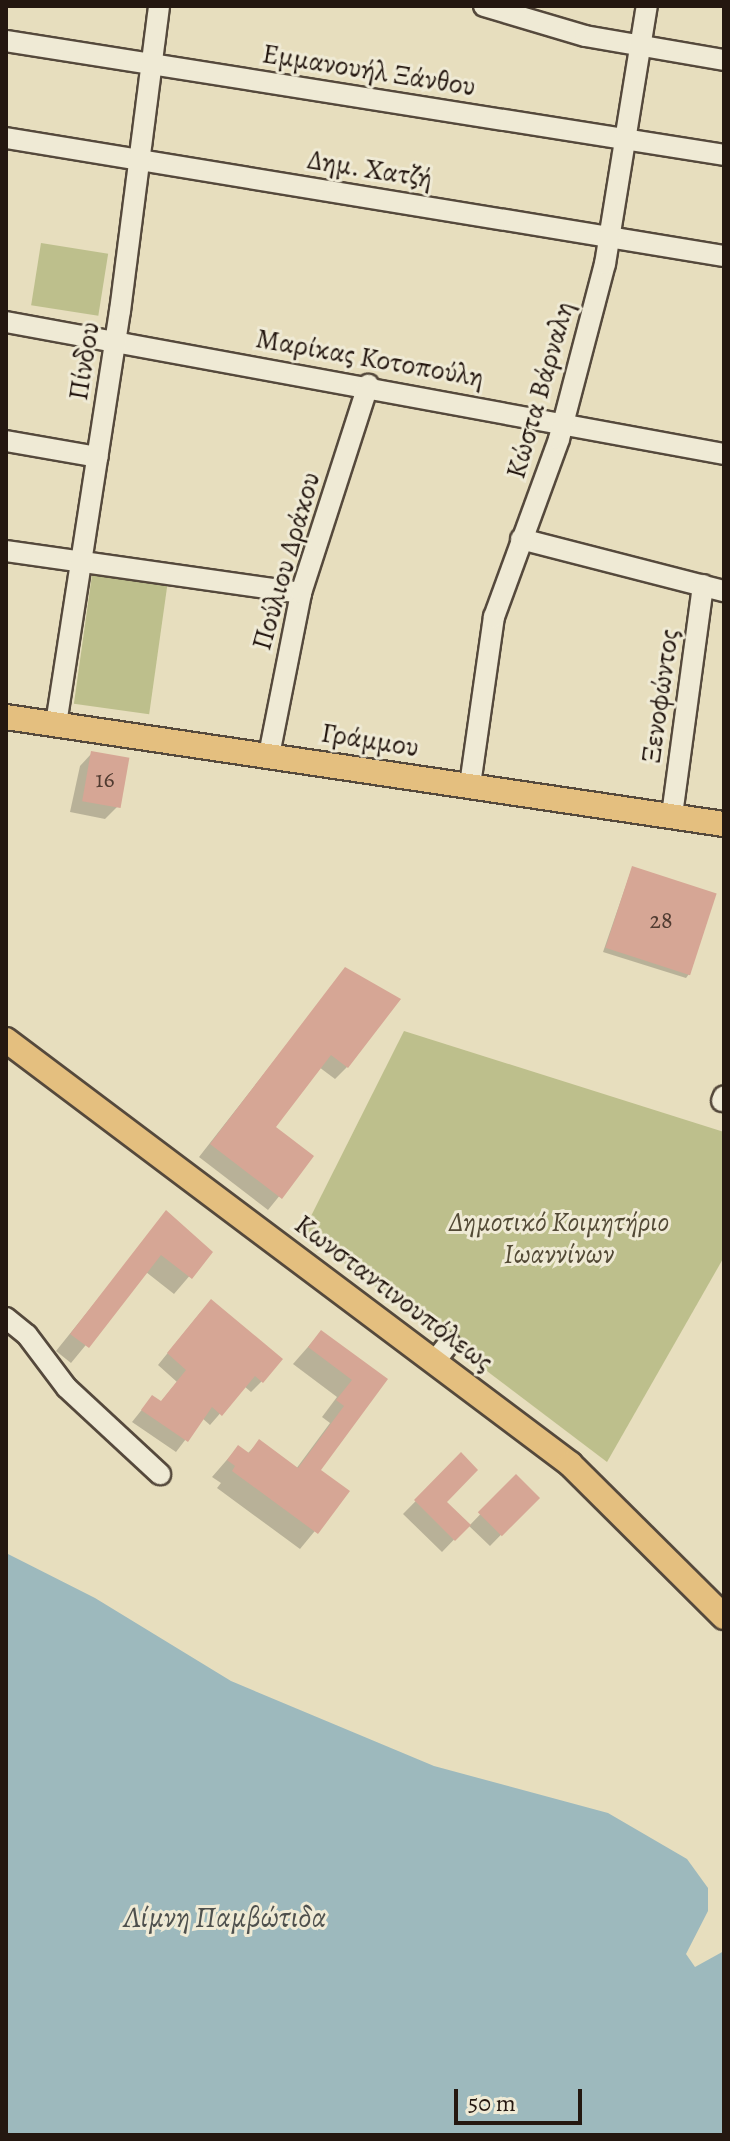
<!DOCTYPE html>
<meta charset="utf-8">
<style>
body{margin:0}
#map{position:relative;width:730px;height:2141px;overflow:hidden;background:#e7debe;font-family:Alegreya,serif}
div>[style]{position:absolute}
[style*='--x']{left:calc(var(--x)*1px);top:calc(var(--y)*1px);width:calc(var(--w)*1px);rotate:calc(var(--a)*1deg)}
.green>*{inset:0;background:#bdbf8c;transform-origin:0 0}
.water>*{inset:0;background:#9db9bd}
.shadow>*{inset:0;background:#0003}
.building>*{inset:0;background:#d6a695;transform-origin:0 0}
.roads{filter:drop-shadow(2px 0 #55493c) drop-shadow(-2px 0 #55493c) drop-shadow(0 2px #55493c) drop-shadow(0 -2px #55493c)}
.minor>*{height:20px;margin:-10px;padding:0 10px;transform-origin:10px;border-radius:10px;background:#efead5}
.major>*{height:24px;margin:-12px;padding:0 12px;transform-origin:12px;border-radius:12px;background:#e4bf7f}
span{translate:-50% -50%;white-space:nowrap;text-align:center;line-height:1.15;-webkit-text-stroke:6px #efead5;paint-order:stroke}
.number-label{font-size:24px;color:#503b31}
.number-label span{-webkit-text-stroke-width:0}
.street-label{font-size:28px;color:#241710}
.park-label{font-size:28px;color:#524935;font-style:italic}
.water-label{font-size:30px;color:#4e504d;font-style:italic}
.frame{position:absolute;inset:0;border:8px solid #241710;pointer-events:none}
.scale{position:absolute;left:454px;top:2089px;width:128px;height:36px;box-sizing:border-box;border:4px solid #241710;border-top:0;padding-left:10px;font-size:24px;line-height:28px;white-space:nowrap;color:#241710;-webkit-text-stroke:6px #efead5;paint-order:stroke}
</style>
<div id="map">
<div class="green">
<div style="left:41px;top:243px;width:68px;height:63px;rotate:9deg"></div>
<div style="left:92px;top:575px;width:76px;height:130px;rotate:8deg"></div>
<div style="clip-path:polygon(404px 1031px,724px 1132px,724px 1257px,607px 1462px,303px 1232px)"></div>
</div>
<div class="water">
<div style="clip-path:polygon(6px 1553px,95px 1598px,231px 1681px,434px 1766px,608px 1813px,687px 1859px,708px 1888px,708px 1911px,686px 1954px,695px 1967px,724px 1951px,724px 2135px,6px 2135px)"></div>
</div>
<div class="shadow">
<div style="clip-path:polygon(92px 753px,117px 807px,105px 819px,70px 812px,80px 766px)"></div>
<div style="clip-path:polygon(632px 868px,689px 974px,686px 978px,603px 952px)"></div>
<div style="clip-path:polygon(345px 970px,398px 1000px,347px 1067px,335px 1079px,319px 1067px,273px 1128px,311px 1157px,268px 1210px,199px 1157px)"></div>
<div style="clip-path:polygon(167px 1213px,210px 1252px,174px 1294px,146px 1272px,71px 1363px,56px 1351px)"></div>
<div style="clip-path:polygon(200px 1313px,262px 1381px,251px 1392px,244px 1386px,210px 1425px,202px 1418px,176px 1452px,132px 1422px,152px 1397px,160px 1403px,177px 1382px,158px 1365px)"></div>
<div style="clip-path:polygon(321px 1332px,385px 1380px,318px 1470px,347px 1492px,300px 1549px,217px 1488px,221px 1483px,212px 1477px,238px 1447px,247px 1454px,259px 1442px,296px 1469px,330px 1423px,322px 1417px,337px 1397px,293px 1364px)"></div>
<div style="clip-path:polygon(461px 1455px,444px 1502px,469px 1526px,516px 1477px,537px 1498px,490px 1546px,468px 1525px,442px 1552px,403px 1514px)"></div>
</div>
<div class="building">
<div style="left:91px;top:751px;width:39px;height:51px;rotate:10deg"></div>
<div style="left:632px;top:866px;width:89px;height:86px;rotate:18deg"></div>
<div style="clip-path:polygon(345px 967px,401px 999px,348px 1068px,331px 1055px,276px 1127px,314px 1156px,282px 1199px,210px 1144px)"></div>
<div style="clip-path:polygon(166px 1210px,213px 1252px,192px 1279px,161px 1255px,89px 1348px,70px 1334px)"></div>
<div style="clip-path:polygon(211px 1299px,283px 1359px,263px 1383px,255px 1376px,222px 1416px,212px 1407px,188px 1442px,141px 1410px,152px 1395px,161px 1401px,186px 1370px,167px 1353px)"></div>
<div style="clip-path:polygon(321px 1330px,388px 1379px,321px 1470px,350px 1491px,318px 1534px,232px 1471px,235px 1466px,227px 1460px,238px 1445px,249px 1453px,259px 1439px,298px 1468px,344px 1406px,336px 1400px,352px 1380px,308px 1347px)"></div>
<div style="clip-path:polygon(461px 1452px,478px 1470px,447px 1502px,471px 1525px,455px 1541px,414px 1500px)"></div>
<div style="left:516px;top:1474px;width:34px;height:54px;rotate:45deg"></div>
</div>
<div class="roads">
<div class="minor">
<div style="--x:484;--y:6;--w:105;--a:16.5"></div>
<div style="--x:585;--y:36;--w:141;--a:9.8"></div>
<div style="--x:6;--y:41;--w:727;--a:9.02"></div>
<div style="--x:6;--y:138;--w:728;--a:9.33"></div>
<div style="--x:6;--y:322;--w:730;--a:10.42"></div>
<div style="--x:6;--y:441;--w:93;--a:9.9"></div>
<div style="--x:521;--y:539;--w:210;--a:14.4"></div>
<div style="--x:6;--y:551;--w:298;--a:8.1"></div>
<div style="--x:56;--y:724;--w:418;--a:-81.2"></div>
<div style="--x:120;--y:311;--w:307;--a:-82.7"></div>
<div style="--x:269;--y:755;--w:165;--a:-78.8"></div>
<div style="--x:301;--y:593;--w:219;--a:-72.1"></div>
<div style="--x:470;--y:785;--w:170;--a:-81.9"></div>
<div style="--x:494;--y:617;--w:189;--a:-69.9"></div>
<div style="--x:559;--y:439;--w:181;--a:-75.3"></div>
<div style="--x:605;--y:264;--w:261;--a:-80.8"></div>
<div style="--x:672;--y:815;--w:232;--a:-82.3"></div>
<div style="--x:722;--y:1101;--w:5;--a:-68"></div>
<div style="--x:6;--y:1318;--w:27;--a:39"></div>
<div style="--x:27;--y:1335;--w:66;--a:53"></div>
<div style="--x:67;--y:1388;--w:127;--a:42.8"></div>
<div style="--x:435;--y:1361;--w:23;--a:-52"></div>
</div>
<div class="major">
<div style="--x:6;--y:717;--w:726;--a:8.48"></div>
<div style="--x:6;--y:1040;--w:706;--a:36.93"></div>
<div style="--x:570;--y:1464;--w:217;--a:44.8"></div>
</div>
</div>
<div class="number-label">
<span style="left:105px;top:780px">16</span>
<span style="left:661px;top:921px">28</span>
</div>
<div class="street-label">
<span style="left:369px;top:70px;rotate:9deg">Εμμανουήλ Ξάνθου</span>
<span style="left:370px;top:169px;rotate:9deg">Δημ. Χατζή</span>
<span style="left:370px;top:358px;rotate:10deg">Μαρίκας Κοτοπούλη</span>
<span style="left:84px;top:361px;rotate:-81deg">Πίνδου</span>
<span style="left:540px;top:390px;rotate:-74deg">Κώστα Βάρναλη</span>
<span style="left:286px;top:561px;rotate:-74deg">Πούλιου Δράκου</span>
<span style="left:660px;top:696px;rotate:-82deg">Ξενοφώντος</span>
<span style="left:370px;top:740px;rotate:9deg">Γράμμου</span>
<span style="left:394px;top:1293px;rotate:37deg">Κωνσταντινουπόλεως</span>
</div>
<div class="park-label">
<span style="left:559px;top:1238px">Δημοτικό Κοιμητήριο<br>Ιωαννίνων</span>
</div>
<div class="water-label">
<span style="left:225px;top:1917px">Λίμνη Παμβώτιδα</span>
</div>
<div class="frame"></div>
<div class="scale">50 m</div>
</div>
